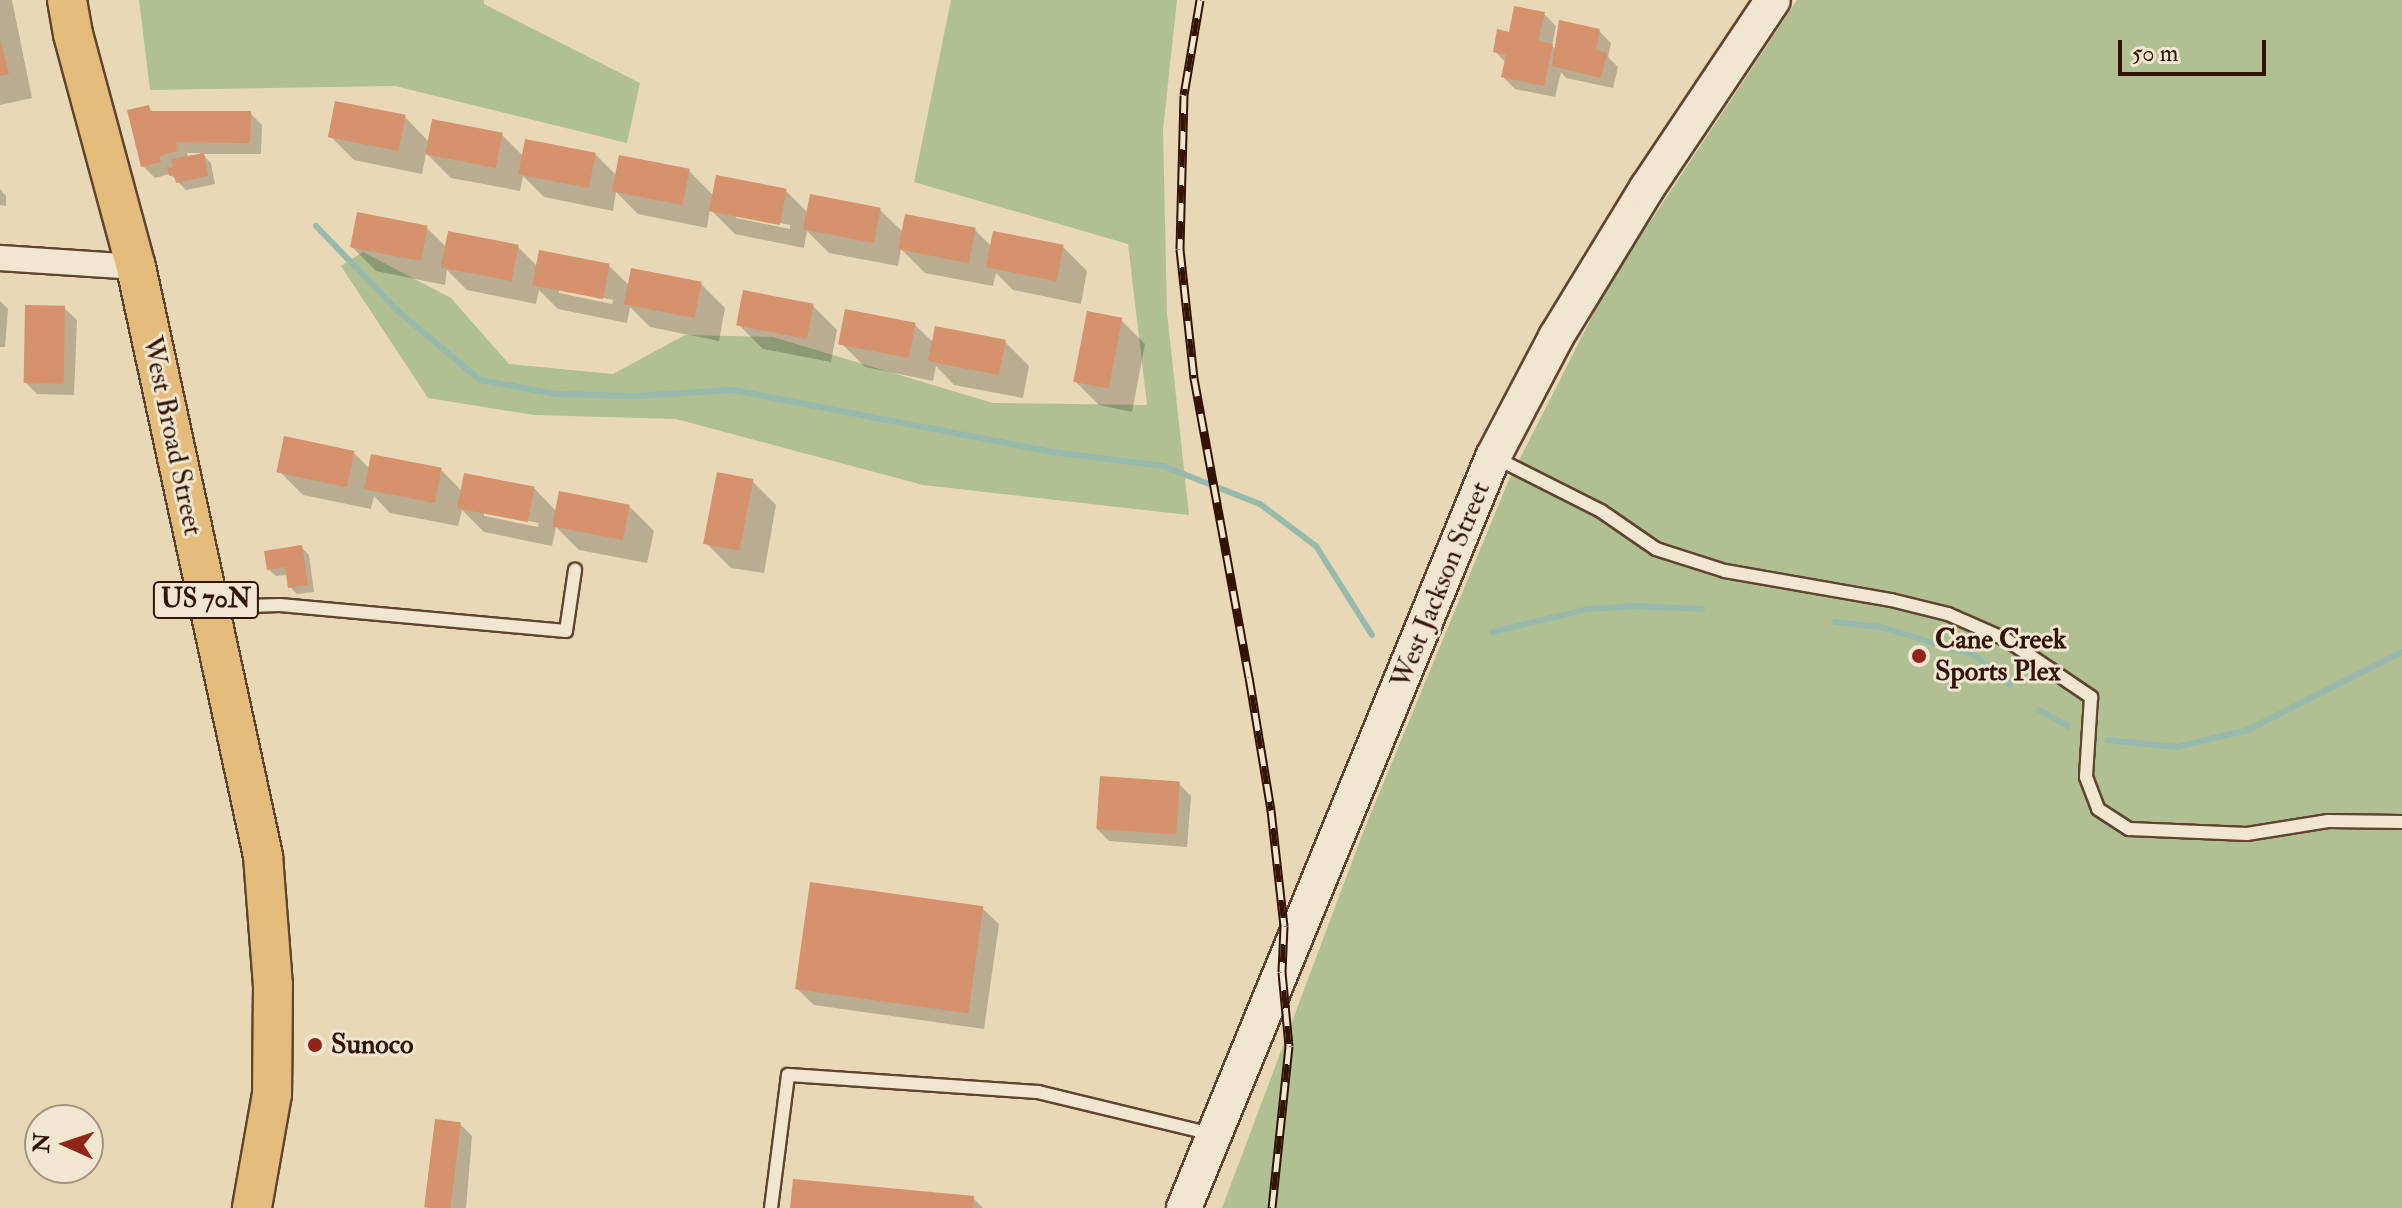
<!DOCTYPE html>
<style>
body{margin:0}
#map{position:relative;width:2402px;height:1208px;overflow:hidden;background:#e9d8b6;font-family:"IM FELL Double Pica",serif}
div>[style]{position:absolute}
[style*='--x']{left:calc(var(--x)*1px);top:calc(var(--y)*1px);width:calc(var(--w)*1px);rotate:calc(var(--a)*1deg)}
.green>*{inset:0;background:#b0c093}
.shadow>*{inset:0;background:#0003}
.stream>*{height:6px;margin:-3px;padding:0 3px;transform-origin:3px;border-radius:3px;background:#97baac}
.building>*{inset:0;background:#d6916d;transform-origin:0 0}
.roads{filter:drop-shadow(2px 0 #604430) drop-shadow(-2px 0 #604430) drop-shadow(0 2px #604430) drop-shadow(0 -2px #604430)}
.lane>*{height:12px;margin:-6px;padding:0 6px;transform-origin:6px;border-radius:6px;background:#f1e6d0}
.street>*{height:24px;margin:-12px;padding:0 12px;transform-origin:12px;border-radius:12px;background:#f1e6d0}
.secondary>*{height:34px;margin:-17px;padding:0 17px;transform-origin:17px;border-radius:17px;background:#f1e6d0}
.primary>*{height:38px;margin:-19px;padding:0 19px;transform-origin:19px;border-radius:19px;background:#e4bc7b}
.rail>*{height:9px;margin-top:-4.5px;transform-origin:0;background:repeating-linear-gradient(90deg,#f1e6d0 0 18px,#321304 0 36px);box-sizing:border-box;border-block:2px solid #321304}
.dots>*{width:22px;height:22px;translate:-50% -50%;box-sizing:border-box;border:4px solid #f1e6d0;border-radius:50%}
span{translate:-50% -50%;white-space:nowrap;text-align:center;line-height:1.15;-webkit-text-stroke:6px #f1e6d0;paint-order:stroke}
.shield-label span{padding:2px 6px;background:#f1e6d0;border:2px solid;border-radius:6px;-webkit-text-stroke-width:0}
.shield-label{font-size:26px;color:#321304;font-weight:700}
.street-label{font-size:28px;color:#321304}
.poi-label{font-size:28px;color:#321304;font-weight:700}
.left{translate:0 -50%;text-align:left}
.north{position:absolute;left:24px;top:1104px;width:80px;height:80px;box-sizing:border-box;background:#f1e6d0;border:2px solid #a5927e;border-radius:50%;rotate:273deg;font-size:22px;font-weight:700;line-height:32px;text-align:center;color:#321304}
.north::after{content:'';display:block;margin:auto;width:28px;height:36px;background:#8f2418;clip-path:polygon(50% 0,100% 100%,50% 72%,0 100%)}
.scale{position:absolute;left:2118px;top:40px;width:148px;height:36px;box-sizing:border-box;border:4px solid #321304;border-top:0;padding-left:10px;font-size:24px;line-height:28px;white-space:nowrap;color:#321304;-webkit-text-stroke:6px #f1e6d0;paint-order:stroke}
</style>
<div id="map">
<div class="green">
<div style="clip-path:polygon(139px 0,484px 0,484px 4px,640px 83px,627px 143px,395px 86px,150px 90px)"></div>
<div style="clip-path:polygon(951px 0,1177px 0,1163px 130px,1167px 313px,1189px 515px,923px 485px,676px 419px,534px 415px,428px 398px,341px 266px,363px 252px,451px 298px,509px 364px,613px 374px,685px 335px,773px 337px,993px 403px,1147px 405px,1128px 244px,914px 182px)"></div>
<div style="clip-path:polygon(1797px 0,2402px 0,2402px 1208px,1222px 1208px,1364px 830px,1508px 482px,1607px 287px)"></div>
</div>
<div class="shadow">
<div style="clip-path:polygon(0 0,12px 0,32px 98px,0 105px)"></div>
<div style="clip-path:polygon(1544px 14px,1556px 26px,1552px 46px,1557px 51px,1599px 31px,1611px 43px,1608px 57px,1618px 67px,1613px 88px,1566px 78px,1561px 72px,1555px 97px,1515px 89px,1503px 77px,1506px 63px,1495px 51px,1510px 34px)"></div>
<div style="clip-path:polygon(evenodd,148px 107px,154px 113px,250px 113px,262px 125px,261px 154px,202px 154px,211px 163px,215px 184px,186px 190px,170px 174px,155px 178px,143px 166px,148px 107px,187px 153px,200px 153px,200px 155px,188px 158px,187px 153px)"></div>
<div style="clip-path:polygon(evenodd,405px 117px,429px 142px,502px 135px,524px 157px,595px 154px,617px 176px,689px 171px,714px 196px,786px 191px,808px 213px,880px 210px,904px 233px,975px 230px,992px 247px,1063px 247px,1087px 271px,1081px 304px,1013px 290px,996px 273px,993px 286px,925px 273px,901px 249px,898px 266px,829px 253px,807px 231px,804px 248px,735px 234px,710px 209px,707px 228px,638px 214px,616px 192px,613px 211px,544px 197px,523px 176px,520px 191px,451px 178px,426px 153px,422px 174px,354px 160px,330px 136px,405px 117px,736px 214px,790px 225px,790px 229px,736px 218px,736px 214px)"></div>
<div style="clip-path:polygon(0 189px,6px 196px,6px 206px,0 205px)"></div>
<div style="clip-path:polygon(evenodd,427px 228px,447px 248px,518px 247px,538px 267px,609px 266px,630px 286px,701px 284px,725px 308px,719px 341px,650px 327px,630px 307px,627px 323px,558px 309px,539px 290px,536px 304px,467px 290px,447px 270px,445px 285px,376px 271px,352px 247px,427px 228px,559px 289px,613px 300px,612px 304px,559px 293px,559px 289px)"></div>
<div style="clip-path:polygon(0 301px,8px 309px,5px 347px,0 347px)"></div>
<div style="clip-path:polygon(813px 306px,837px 330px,831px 362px,763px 349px,739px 325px)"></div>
<div style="clip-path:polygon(64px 308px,77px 320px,74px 395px,37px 394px,25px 382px)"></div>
<div style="clip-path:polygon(1121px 320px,1145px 344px,1132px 412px,1099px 405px,1075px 381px)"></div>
<div style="clip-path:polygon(915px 325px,934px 343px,1005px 342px,1029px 366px,1023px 398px,954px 385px,936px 366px,933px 381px,865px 367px,841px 343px)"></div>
<div style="clip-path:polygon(evenodd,353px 452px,370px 469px,441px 470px,463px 492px,535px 489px,557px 512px,630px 507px,654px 531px,647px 563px,579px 550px,556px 527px,552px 546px,484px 532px,462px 510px,458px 526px,390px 513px,374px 496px,371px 509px,303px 495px,279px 471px,353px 452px,484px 512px,539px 523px,538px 527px,484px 516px,484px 512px)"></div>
<div style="clip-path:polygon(752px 481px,776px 505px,764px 573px,731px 568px,707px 544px)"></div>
<div style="clip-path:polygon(301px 547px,309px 555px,314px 592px,297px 594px,290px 587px,288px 575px,276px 576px,268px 569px)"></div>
<div style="clip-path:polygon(1179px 784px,1191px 796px,1187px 847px,1109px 841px,1097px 829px)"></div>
<div style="clip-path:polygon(982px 908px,999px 924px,984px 1029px,814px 1005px,797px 989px)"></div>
<div style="clip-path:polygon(460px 1124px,472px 1136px,466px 1208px,428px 1208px)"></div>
<div style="clip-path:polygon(973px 1198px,983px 1208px,792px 1208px)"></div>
</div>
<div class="stream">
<div style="--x:316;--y:226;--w:120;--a:46"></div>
<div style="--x:399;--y:312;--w:106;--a:40"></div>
<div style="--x:480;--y:380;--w:78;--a:10.3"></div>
<div style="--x:557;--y:394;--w:77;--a:1.5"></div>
<div style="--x:634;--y:396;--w:99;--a:-3.5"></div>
<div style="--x:733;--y:390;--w:326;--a:11"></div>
<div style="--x:1053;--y:452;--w:111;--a:7.3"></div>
<div style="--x:1163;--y:466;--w:104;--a:21.4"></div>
<div style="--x:1260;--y:504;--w:70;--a:36.9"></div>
<div style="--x:1316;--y:546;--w:105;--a:57.8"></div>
<div style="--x:1835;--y:622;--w:45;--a:6.3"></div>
<div style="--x:1880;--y:627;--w:98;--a:16.6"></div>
<div style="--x:1974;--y:655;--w:47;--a:39.8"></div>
<div style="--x:1493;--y:632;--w:98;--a:-13.6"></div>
<div style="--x:1588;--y:609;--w:48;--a:-3.6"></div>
<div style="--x:1636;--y:606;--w:66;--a:2.6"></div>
<div style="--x:2039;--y:710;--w:33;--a:29"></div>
<div style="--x:2107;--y:740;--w:70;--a:5.7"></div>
<div style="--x:2177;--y:747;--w:73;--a:-13.5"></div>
<div style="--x:2248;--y:730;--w:173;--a:-26.9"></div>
</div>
<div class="building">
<div style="clip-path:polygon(1514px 6px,1545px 12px,1538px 41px,1553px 44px,1544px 86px,1501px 77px,1506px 55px,1493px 52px,1497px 29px,1509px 32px)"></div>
<div style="clip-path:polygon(1559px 20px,1600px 29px,1596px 50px,1607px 53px,1601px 78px,1552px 66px)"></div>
<div style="clip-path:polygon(0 39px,9px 74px,0 76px)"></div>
<div style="left:335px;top:101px;width:72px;height:37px;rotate:11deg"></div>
<div style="clip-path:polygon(149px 105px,150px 111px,251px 111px,250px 143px,176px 142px,178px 151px,159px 156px,161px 162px,141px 167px,127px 110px)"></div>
<div style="left:432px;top:119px;width:72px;height:36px;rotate:11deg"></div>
<div style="left:525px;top:139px;width:72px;height:36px;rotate:11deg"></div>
<div style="clip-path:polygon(204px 153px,208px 176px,176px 183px,174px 175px,169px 176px,167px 168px,173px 167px,171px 159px)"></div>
<div style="left:619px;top:155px;width:72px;height:37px;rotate:11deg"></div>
<div style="left:716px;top:175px;width:72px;height:37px;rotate:11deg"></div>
<div style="left:810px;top:194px;width:72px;height:36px;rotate:11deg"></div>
<div style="left:357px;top:212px;width:72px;height:36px;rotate:11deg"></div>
<div style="left:905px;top:214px;width:72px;height:36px;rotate:11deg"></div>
<div style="left:448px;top:231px;width:72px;height:37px;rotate:11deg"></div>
<div style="left:993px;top:231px;width:72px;height:37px;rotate:11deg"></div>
<div style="left:539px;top:250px;width:72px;height:36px;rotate:11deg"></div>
<div style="left:631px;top:268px;width:72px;height:37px;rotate:11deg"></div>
<div style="left:743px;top:290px;width:72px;height:36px;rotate:11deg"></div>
<div style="left:25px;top:305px;width:40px;height:78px;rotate:1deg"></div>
<div style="left:845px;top:309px;width:72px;height:36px;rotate:11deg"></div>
<div style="left:1087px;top:311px;width:36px;height:72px;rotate:11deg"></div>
<div style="left:935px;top:326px;width:72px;height:36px;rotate:11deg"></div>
<div style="left:284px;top:436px;width:72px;height:37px;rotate:12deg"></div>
<div style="left:371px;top:454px;width:72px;height:36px;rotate:11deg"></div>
<div style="left:717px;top:472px;width:37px;height:73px;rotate:11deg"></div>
<div style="left:464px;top:473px;width:72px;height:36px;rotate:11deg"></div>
<div style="left:559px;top:491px;width:72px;height:36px;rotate:11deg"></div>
<div style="clip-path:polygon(302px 545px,308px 585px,288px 588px,285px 567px,267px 570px,264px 551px)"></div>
<div style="left:1100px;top:776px;width:80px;height:53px;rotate:4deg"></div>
<div style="left:810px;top:882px;width:175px;height:108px;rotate:8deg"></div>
<div style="left:435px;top:1119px;width:26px;height:89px;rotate:7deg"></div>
<div style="clip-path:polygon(793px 1179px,974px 1196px,973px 1208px,790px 1208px)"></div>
</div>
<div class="roads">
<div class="lane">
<div style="--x:1496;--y:458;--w:118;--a:26.8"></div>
<div style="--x:1601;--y:511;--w:67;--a:34.6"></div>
<div style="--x:1656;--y:549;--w:72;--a:17.7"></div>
<div style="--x:1725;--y:571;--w:169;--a:9.9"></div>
<div style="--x:1891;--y:600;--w:59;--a:13.8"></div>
<div style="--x:1948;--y:614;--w:64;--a:23.8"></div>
<div style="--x:2007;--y:640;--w:102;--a:34.2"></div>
<div style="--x:2091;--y:697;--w:80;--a:93.6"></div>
<div style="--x:2086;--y:777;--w:34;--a:69"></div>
<div style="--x:2098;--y:809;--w:37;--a:33"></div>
<div style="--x:2129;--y:829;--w:118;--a:2.4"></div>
<div style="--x:2247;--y:834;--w:82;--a:-9.1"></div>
<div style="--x:2328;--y:821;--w:74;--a:0.8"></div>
<div style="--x:215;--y:607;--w:65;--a:-1.8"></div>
<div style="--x:280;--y:605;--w:287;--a:5.2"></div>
<div style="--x:566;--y:631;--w:62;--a:-81.6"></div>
<div style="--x:771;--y:1208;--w:134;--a:-82.7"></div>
<div style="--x:788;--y:1075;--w:251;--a:3.9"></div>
<div style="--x:1038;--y:1092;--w:178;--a:13.6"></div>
</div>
<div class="street">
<div style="--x:0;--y:258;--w:136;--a:3.8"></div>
</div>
<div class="secondary">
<div style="--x:1184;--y:1208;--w:812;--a:-67.64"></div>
<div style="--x:1493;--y:457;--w:136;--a:-62.3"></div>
<div style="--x:1556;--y:337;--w:175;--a:-58.6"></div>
<div style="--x:1647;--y:188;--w:226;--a:-56.2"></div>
</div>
<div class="primary">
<div style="--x:67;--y:0;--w:35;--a:80"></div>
<div style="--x:73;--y:34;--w:241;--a:74.9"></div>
<div style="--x:136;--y:267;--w:603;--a:77.83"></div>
<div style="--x:263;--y:856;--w:129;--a:85.6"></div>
<div style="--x:273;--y:985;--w:109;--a:90.5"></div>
<div style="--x:272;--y:1094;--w:116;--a:100"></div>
</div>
</div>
<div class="rail">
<div style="--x:1200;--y:0;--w:96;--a:99.6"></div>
<div style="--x:1184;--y:95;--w:154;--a:91.5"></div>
<div style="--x:1180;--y:249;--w:130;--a:83.8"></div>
<div style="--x:1194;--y:378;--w:304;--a:79.6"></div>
<div style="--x:1249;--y:677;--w:135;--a:80.6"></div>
<div style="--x:1271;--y:810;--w:117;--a:83.6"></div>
<div style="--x:1284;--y:926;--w:46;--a:92.5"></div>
<div style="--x:1282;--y:972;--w:74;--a:84.6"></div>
<div style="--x:1289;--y:1046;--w:163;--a:96"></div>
</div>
<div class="dots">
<div style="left:1919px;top:656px;background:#8f2418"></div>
<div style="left:315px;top:1045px;background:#8f2418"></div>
</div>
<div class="shield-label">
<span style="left:206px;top:600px">US 70N</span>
</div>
<div class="street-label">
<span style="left:172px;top:436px;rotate:78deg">West Broad Street</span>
<span style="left:1441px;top:585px;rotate:-68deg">West Jackson Street</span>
</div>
<div class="poi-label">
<span class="left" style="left:1935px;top:656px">Cane Creek<br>Sports Plex</span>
<span class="left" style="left:331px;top:1045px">Sunoco</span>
</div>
<div class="north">N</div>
<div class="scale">50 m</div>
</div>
